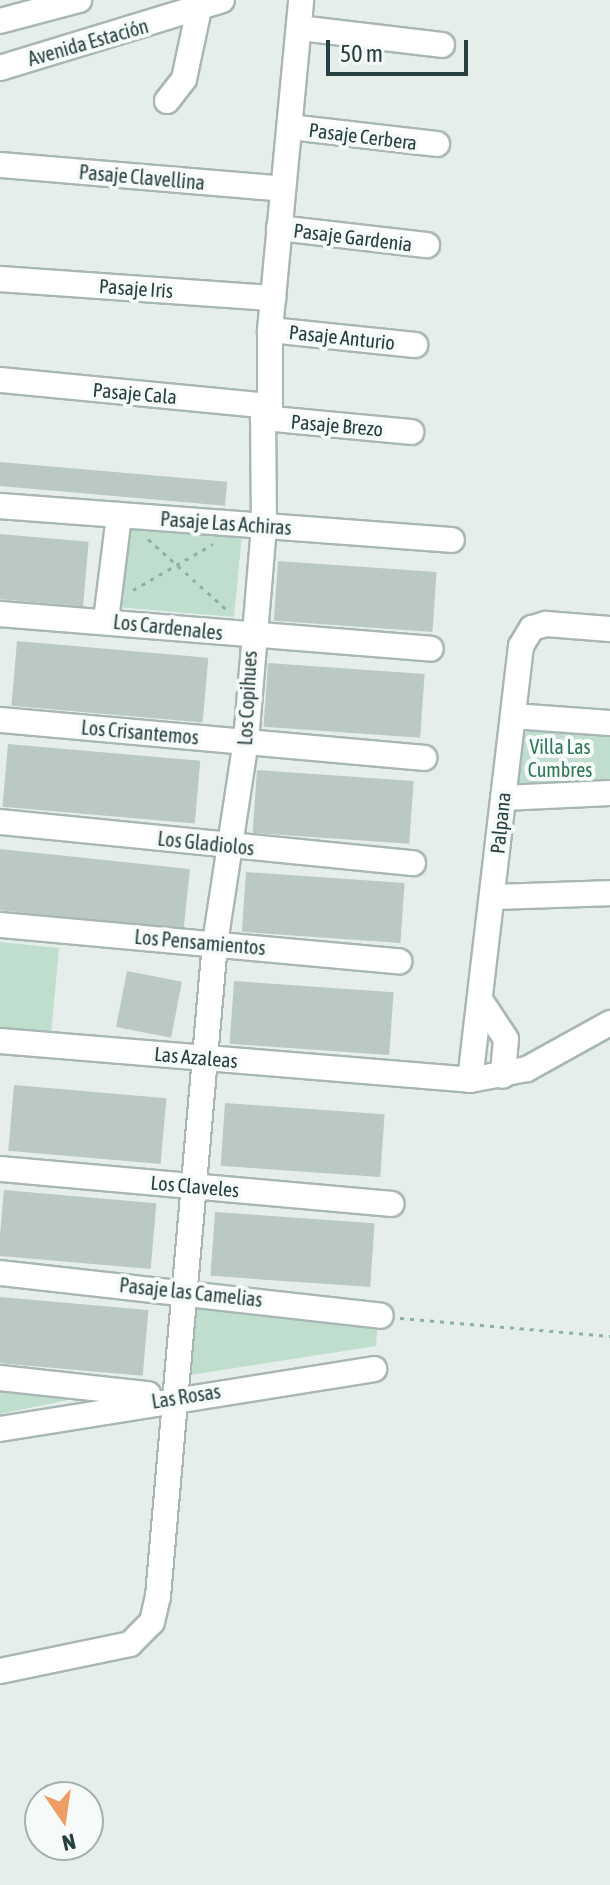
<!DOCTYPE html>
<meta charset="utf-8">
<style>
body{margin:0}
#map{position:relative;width:610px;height:1885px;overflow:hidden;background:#e6eeec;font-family:"Asap Condensed",sans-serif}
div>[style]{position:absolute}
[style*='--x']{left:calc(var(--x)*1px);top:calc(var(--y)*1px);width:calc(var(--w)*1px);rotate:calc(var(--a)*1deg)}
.green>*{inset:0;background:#c0decd}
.building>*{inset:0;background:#bbc9c6;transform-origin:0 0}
.path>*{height:3px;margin-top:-1.5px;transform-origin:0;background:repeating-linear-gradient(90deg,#87b1ab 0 4px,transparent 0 10px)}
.roads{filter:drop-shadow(2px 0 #a8b6b4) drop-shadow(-2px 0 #a8b6b4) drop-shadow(0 2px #a8b6b4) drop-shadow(0 -2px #a8b6b4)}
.minor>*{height:24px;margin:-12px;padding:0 12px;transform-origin:12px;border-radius:12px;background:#fff}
span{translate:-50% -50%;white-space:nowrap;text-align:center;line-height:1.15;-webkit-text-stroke:8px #f6faf9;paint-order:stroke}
.street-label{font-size:20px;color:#25403e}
.park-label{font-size:20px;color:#307657}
.north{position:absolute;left:24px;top:1781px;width:80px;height:80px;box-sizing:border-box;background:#f6faf9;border:2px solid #a2b0ae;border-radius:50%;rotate:167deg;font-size:22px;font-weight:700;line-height:32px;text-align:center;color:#25403e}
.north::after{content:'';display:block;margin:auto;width:28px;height:36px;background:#ee9e64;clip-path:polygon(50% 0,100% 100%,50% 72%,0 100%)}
.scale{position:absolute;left:326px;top:40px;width:142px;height:36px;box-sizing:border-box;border:4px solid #25403e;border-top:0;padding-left:10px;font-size:24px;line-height:28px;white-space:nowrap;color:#25403e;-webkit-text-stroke:6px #f6faf9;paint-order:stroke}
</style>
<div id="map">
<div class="green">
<div style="clip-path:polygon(116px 510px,242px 535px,234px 617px,105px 606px)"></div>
<div style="clip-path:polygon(519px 724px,610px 730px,610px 786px,511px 791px)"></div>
<div style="clip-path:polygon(0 942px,59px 948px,51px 1036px,0 1031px)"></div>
<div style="clip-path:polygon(197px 1299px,378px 1321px,376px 1346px,190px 1375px)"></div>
<div style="clip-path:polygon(0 1385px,97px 1394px,0 1414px)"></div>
</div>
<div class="building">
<div style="left:0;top:462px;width:228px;height:24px;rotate:5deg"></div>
<div style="left:0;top:534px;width:89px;height:65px;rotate:5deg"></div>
<div style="left:278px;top:561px;width:159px;height:60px;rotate:4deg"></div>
<div style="left:17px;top:641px;width:192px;height:65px;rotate:5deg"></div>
<div style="left:268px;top:663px;width:157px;height:64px;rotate:4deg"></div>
<div style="left:8px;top:744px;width:193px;height:63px;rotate:5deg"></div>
<div style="left:257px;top:770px;width:157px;height:63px;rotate:4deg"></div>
<div style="left:0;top:849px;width:191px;height:61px;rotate:6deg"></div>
<div style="left:246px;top:872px;width:159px;height:60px;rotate:4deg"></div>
<div style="left:127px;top:971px;width:56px;height:57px;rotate:11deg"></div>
<div style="left:234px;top:981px;width:160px;height:63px;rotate:4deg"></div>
<div style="left:14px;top:1085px;width:153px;height:66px;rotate:5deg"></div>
<div style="left:225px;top:1103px;width:160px;height:63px;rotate:4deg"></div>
<div style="left:4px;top:1190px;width:153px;height:66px;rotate:5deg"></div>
<div style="left:215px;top:1212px;width:160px;height:64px;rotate:4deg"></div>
<div style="left:0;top:1297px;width:149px;height:66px;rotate:5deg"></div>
</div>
<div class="path">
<div style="--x:148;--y:539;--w:105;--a:41.9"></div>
<div style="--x:133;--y:590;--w:92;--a:-29.9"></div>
<div style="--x:400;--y:1318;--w:211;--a:4.9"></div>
</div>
<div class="roads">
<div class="minor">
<div style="--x:0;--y:21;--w:82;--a:-14.9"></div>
<div style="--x:300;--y:28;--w:143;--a:6.8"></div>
<div style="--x:0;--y:68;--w:232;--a:-17"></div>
<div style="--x:167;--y:101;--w:28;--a:-52"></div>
<div style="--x:184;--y:79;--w:72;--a:-77.9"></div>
<div style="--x:290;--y:127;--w:148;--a:6.6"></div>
<div style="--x:0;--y:165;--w:284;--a:4.8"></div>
<div style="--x:279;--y:228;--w:149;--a:6.6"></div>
<div style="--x:0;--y:279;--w:274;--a:4"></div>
<div style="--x:270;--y:330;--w:146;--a:5.9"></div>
<div style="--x:0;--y:380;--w:271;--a:5.5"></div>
<div style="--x:263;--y:418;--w:149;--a:5.4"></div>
<div style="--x:0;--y:506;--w:453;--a:4.3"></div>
<div style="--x:0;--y:614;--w:432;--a:4.6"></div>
<div style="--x:106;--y:620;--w:106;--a:-82.9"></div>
<div style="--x:513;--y:716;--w:97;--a:4.1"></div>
<div style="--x:0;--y:720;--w:426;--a:5.1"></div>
<div style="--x:503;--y:798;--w:107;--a:-2.7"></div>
<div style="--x:0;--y:822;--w:415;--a:5.7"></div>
<div style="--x:492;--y:897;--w:118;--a:-1.9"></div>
<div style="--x:0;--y:925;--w:401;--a:5.2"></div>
<div style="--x:481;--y:1001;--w:45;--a:56.7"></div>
<div style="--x:506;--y:1039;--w:37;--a:95"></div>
<div style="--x:0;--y:1041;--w:472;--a:4.7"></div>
<div style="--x:470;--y:1080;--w:58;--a:-10.9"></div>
<div style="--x:527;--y:1069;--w:95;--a:-29"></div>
<div style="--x:470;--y:1080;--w:437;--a:-83.3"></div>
<div style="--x:521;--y:646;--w:21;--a:-59"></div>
<div style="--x:532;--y:628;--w:15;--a:-16"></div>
<div style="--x:546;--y:624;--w:64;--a:4.5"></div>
<div style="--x:0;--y:1169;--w:393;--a:5.1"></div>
<div style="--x:0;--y:1273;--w:383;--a:6.4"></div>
<div style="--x:0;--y:1378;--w:149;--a:6.2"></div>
<div style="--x:0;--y:1429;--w:379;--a:-9.1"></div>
<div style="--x:0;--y:1671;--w:133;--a:-11.7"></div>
<div style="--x:130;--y:1644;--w:31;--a:-45"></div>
<div style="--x:152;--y:1622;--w:27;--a:-77"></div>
<div style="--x:158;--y:1596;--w:655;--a:-85.01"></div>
<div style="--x:215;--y:943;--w:204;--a:-81.3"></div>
<div style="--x:246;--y:741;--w:216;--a:-85.2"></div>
<div style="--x:264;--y:526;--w:108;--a:-90.5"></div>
<div style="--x:263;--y:418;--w:14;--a:-60"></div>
<div style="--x:270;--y:406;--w:76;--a:-90"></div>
<div style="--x:270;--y:330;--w:331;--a:-84.6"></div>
</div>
</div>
<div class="street-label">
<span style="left:88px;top:42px;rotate:-16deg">Avenida Estación</span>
<span style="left:363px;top:136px;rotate:7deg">Pasaje Cerbera</span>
<span style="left:142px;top:177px;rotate:5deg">Pasaje Clavellina</span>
<span style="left:353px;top:237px;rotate:7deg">Pasaje Gardenia</span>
<span style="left:136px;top:288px;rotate:4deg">Pasaje Iris</span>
<span style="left:342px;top:337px;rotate:6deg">Pasaje Anturio</span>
<span style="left:135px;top:393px;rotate:5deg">Pasaje Cala</span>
<span style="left:337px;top:425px;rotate:5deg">Pasaje Brezo</span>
<span style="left:226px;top:523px;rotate:4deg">Pasaje Las Achiras</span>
<span style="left:168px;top:627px;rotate:6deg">Los Cardenales</span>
<span style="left:247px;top:698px;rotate:-87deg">Los Copihues</span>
<span style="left:140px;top:732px;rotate:5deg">Los Crisantemos</span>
<span style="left:500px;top:823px;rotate:-84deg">Palpana</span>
<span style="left:206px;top:843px;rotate:6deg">Los Gladiolos</span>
<span style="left:200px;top:942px;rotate:5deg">Los Pensamientos</span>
<span style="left:196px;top:1057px;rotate:5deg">Las Azaleas</span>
<span style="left:195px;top:1186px;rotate:5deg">Los Claveles</span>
<span style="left:191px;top:1292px;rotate:6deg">Pasaje las Camelias</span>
<span style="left:186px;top:1396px;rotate:-9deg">Las Rosas</span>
</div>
<div class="park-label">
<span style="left:560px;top:758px">Villa Las<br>Cumbres</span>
</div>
<div class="north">N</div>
<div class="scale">50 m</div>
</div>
